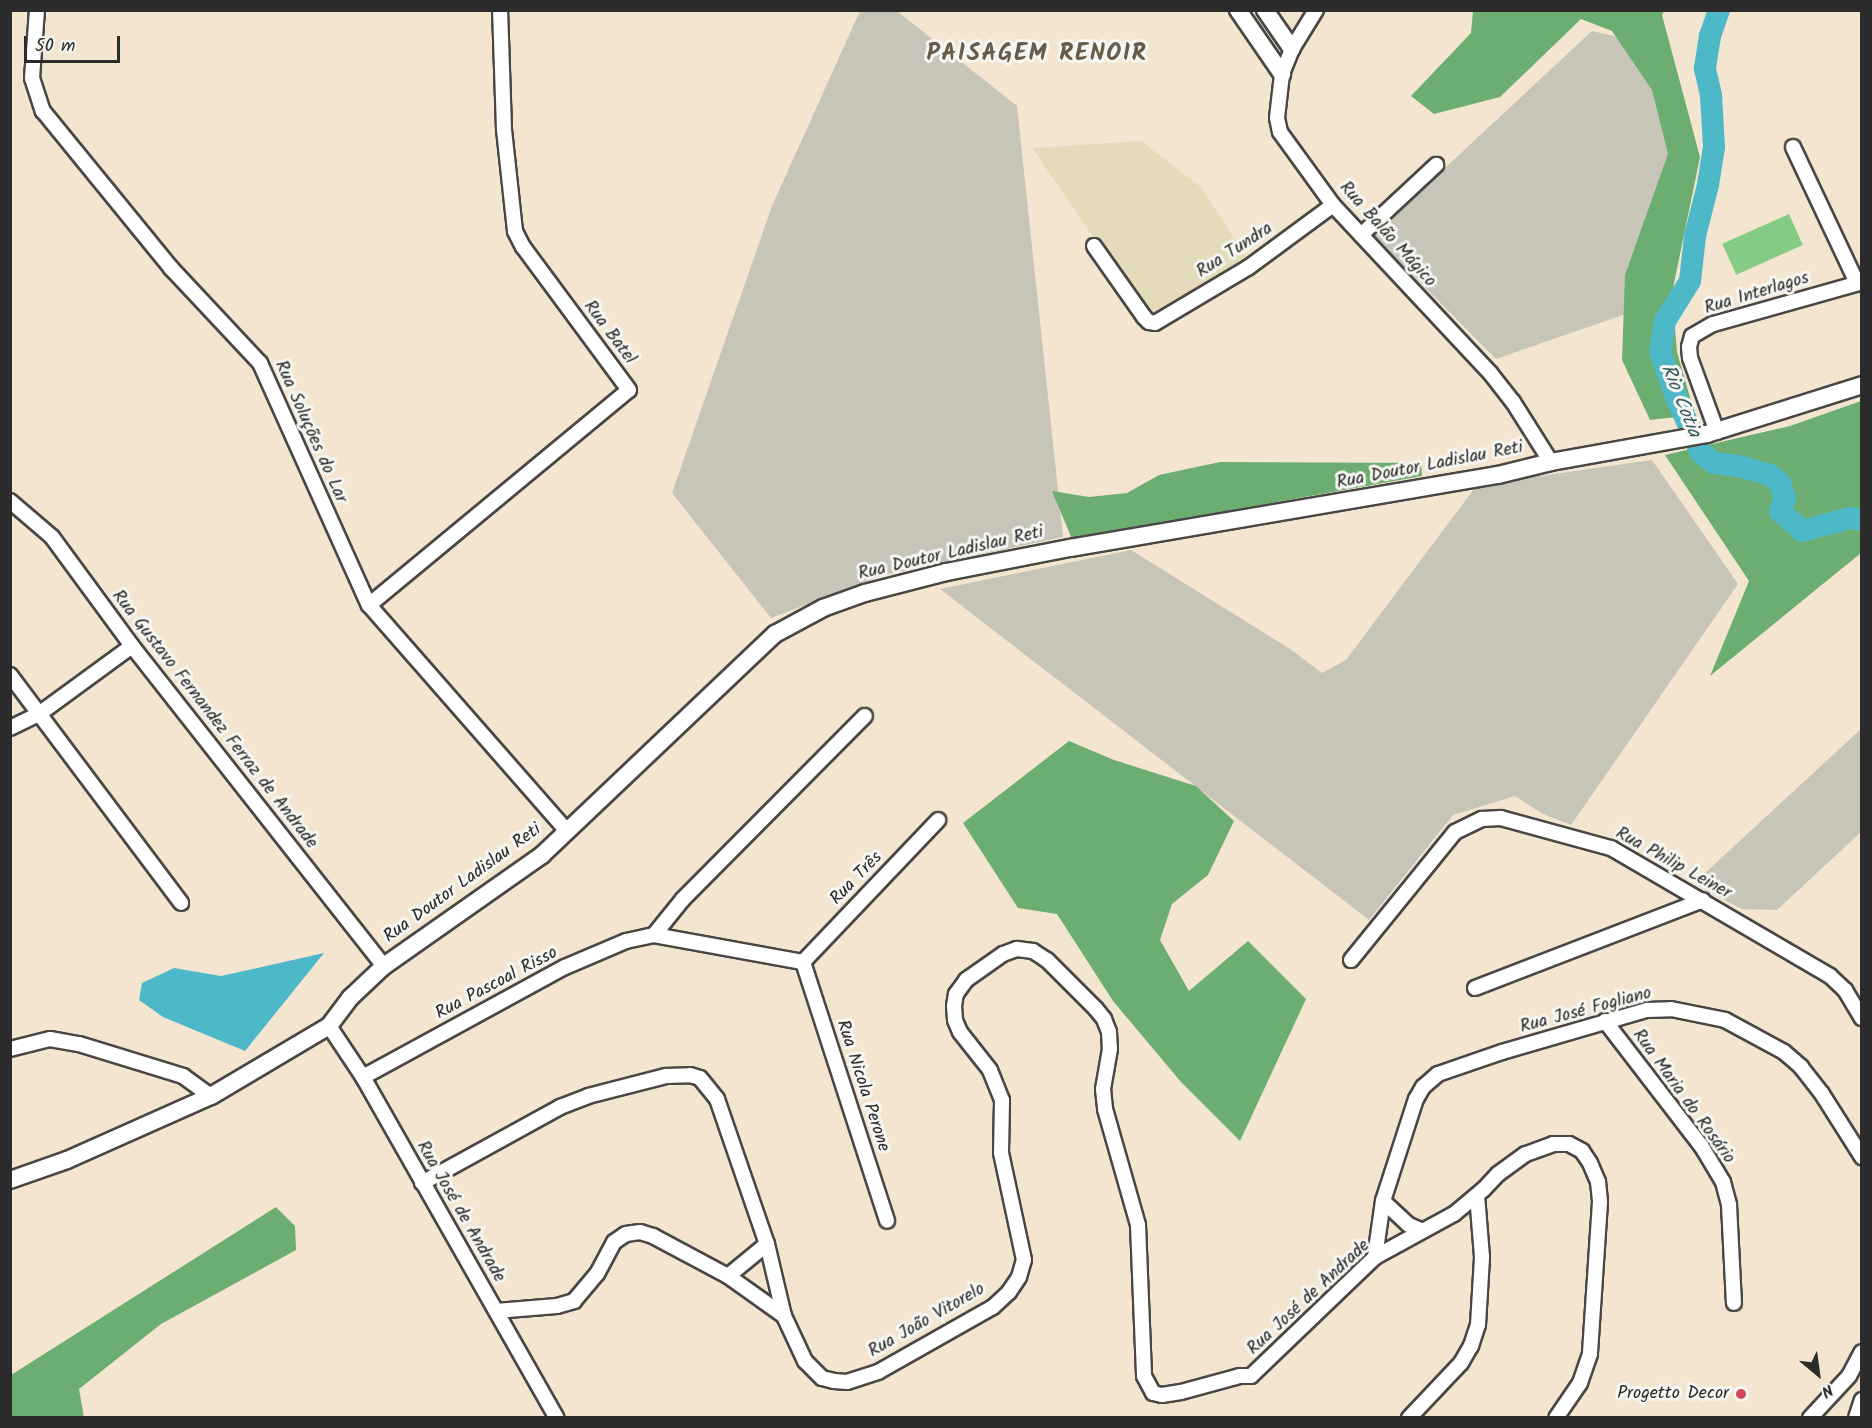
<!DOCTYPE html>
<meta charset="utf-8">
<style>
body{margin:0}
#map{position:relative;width:1872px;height:1428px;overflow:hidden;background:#f4e5d0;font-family:Kalam,sans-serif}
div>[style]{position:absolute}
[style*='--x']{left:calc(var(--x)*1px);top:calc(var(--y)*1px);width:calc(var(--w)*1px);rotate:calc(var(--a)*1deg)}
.built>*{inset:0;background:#e4dbba}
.industrial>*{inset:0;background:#c6c5b8}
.green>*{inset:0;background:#85ca85;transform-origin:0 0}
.forest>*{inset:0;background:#6cae72}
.water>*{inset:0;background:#4cb8c8}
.river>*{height:22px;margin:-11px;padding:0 11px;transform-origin:11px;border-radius:11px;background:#4cb8c8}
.roads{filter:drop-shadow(2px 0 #494744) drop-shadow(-2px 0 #494744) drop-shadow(0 2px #494744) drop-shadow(0 -2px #494744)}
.minor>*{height:14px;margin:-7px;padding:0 7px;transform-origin:7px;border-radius:7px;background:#fff}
.tertiary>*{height:16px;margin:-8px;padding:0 8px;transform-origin:8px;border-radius:8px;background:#fff}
.dots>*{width:16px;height:16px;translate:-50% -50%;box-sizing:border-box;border:3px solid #f6f6f2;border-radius:50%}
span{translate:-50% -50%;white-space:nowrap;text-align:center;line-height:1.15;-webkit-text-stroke:6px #f6f6f2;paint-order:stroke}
.street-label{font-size:18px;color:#2b2b2b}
.poi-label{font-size:18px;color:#2b2b2b}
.right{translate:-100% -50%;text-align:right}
.water-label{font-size:20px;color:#375c62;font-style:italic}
.district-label{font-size:24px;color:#695b4a;font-weight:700;letter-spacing:1.5px}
.frame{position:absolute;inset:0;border:12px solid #2b2b2b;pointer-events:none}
.north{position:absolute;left:1788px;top:1344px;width:60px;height:60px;-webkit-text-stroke:4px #f6f6f2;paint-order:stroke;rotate:151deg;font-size:16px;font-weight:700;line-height:24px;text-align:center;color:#2b2b2b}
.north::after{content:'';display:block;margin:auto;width:21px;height:27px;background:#2b2b2b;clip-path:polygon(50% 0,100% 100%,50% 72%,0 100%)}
.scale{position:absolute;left:24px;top:36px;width:96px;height:27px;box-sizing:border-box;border:3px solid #2b2b2b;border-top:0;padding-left:8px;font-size:18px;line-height:21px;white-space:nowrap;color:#2b2b2b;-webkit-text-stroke:4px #f6f6f2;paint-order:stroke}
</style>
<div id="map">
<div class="built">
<div style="clip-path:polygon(1141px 141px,1201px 187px,1246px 257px,1161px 313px,1147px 315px,1032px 148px)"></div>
</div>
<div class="industrial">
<div style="clip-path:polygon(860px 11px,897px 11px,1017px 106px,1063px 537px,884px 575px,771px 618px,672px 493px,772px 206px)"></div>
<div style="clip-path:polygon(1592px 31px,1641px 42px,1679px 147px,1649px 306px,1496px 359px,1373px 235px)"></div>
<div style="clip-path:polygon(1652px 460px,1738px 584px,1571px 825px,1541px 813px,1515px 796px,1453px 815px,1369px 920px,940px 589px,1131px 550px,1290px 649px,1322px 673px,1346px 660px,1477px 485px)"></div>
<div style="clip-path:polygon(1861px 729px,1861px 832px,1777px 910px,1742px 909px,1705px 890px,1705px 873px)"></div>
</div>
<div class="green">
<div style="left:1789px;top:214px;width:34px;height:73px;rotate:66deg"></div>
</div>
<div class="forest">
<div style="clip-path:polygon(1473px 11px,1664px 11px,1662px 15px,1700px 157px,1672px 293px,1677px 352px,1695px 415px,1650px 420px,1622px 360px,1625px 275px,1668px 154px,1652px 90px,1612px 31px,1581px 19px,1500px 97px,1434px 114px,1411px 96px,1471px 33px)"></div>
<div style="clip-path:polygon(1861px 401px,1861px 553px,1710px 676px,1749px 581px,1665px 455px,1790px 426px)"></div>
<div style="clip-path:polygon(1220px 462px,1421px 463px,1422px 476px,1072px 539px,1052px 491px,1089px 497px,1127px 493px,1159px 475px)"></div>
<div style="clip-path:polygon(1069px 741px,1114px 760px,1196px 786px,1234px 821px,1208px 875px,1172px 904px,1160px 940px,1189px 991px,1248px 941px,1306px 999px,1240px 1141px,1181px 1082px,1113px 1001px,1057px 914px,1018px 908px,963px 823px)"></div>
<div style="clip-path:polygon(276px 1207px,295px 1226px,296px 1250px,161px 1324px,79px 1389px,84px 1417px,11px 1417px,11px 1375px)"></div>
</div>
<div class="water">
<div style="clip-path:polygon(324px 953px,245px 1051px,163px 1017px,139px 1000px,142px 983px,174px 968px,221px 976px)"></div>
</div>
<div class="river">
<div style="--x:1719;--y:10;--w:28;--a:109"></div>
<div style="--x:1710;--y:36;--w:33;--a:99"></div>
<div style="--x:1705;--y:69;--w:28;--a:77"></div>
<div style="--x:1711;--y:96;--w:51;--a:86.6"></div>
<div style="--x:1714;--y:147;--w:38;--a:99"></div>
<div style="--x:1708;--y:185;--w:53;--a:104.3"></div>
<div style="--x:1695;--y:236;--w:45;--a:96.3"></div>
<div style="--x:1690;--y:281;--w:47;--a:122"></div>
<div style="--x:1665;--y:321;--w:31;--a:99"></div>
<div style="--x:1660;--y:352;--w:48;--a:70.4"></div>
<div style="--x:1676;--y:397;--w:61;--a:65.9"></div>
<div style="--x:1701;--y:453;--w:16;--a:38"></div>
<div style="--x:1714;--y:463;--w:25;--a:7"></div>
<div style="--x:1739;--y:466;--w:32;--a:16"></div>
<div style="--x:1770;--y:475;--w:13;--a:39"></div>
<div style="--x:1780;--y:483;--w:16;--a:72"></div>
<div style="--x:1785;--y:498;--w:14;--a:111"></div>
<div style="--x:1780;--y:511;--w:30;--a:42"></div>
<div style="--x:1802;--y:531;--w:50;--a:-15.2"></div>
<div style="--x:1850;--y:518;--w:12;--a:9"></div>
</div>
<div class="roads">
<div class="minor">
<div style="--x:37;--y:10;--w:68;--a:94.2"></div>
<div style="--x:32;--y:78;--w:35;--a:72"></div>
<div style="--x:43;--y:111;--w:203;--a:50.8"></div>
<div style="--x:171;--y:268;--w:130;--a:46.9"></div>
<div style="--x:260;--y:363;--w:265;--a:65.8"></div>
<div style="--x:369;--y:605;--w:300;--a:48.8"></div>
<div style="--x:1316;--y:10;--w:46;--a:121.6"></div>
<div style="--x:1292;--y:49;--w:27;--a:112"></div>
<div style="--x:1282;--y:74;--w:44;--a:96.5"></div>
<div style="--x:1277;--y:118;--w:14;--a:78"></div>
<div style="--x:1280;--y:132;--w:90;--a:54"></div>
<div style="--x:1333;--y:205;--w:231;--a:46.9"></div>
<div style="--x:1491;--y:374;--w:36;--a:52"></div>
<div style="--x:1513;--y:402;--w:71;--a:57.7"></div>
<div style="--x:1793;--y:147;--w:150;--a:64.8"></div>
<div style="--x:1361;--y:235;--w:103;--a:-43"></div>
<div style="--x:1094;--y:246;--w:87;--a:54.8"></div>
<div style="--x:1144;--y:317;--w:7;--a:45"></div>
<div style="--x:1149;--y:322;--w:6;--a:9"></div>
<div style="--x:1155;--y:323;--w:109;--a:-30.8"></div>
<div style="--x:1249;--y:267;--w:104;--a:-36.4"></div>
<div style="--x:1717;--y:432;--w:79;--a:-110"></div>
<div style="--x:1690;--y:358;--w:11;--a:-95"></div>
<div style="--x:1689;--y:347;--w:11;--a:-75"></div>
<div style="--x:1692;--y:336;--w:24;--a:-30"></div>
<div style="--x:1713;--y:324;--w:155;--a:-15.7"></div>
<div style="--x:10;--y:501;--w:55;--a:40.6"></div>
<div style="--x:52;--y:537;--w:135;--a:53.7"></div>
<div style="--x:132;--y:646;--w:407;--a:51.8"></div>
<div style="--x:369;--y:605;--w:337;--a:-39.6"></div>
<div style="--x:629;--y:390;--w:178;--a:-126.5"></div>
<div style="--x:523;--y:247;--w:18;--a:-117"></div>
<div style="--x:515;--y:231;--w:103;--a:-96.2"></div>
<div style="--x:504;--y:129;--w:119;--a:-91.9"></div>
<div style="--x:10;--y:675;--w:285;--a:53.1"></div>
<div style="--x:10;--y:728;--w:32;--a:-26"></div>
<div style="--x:39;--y:714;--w:115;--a:-36.2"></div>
<div style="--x:654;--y:935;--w:151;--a:10.3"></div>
<div style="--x:1351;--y:960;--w:165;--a:-50.9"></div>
<div style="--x:1455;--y:832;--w:30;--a:-26"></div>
<div style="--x:1482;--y:819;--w:19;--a:-3"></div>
<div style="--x:1501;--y:818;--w:114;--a:15.3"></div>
<div style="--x:1611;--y:848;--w:254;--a:30.3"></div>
<div style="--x:1830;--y:976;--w:21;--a:43"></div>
<div style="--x:1845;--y:990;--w:33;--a:59"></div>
<div style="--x:803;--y:962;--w:272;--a:72"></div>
<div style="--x:803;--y:962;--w:196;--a:-46.4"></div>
<div style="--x:1475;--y:988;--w:244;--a:-21.1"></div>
<div style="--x:1605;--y:1021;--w:159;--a:52.4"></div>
<div style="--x:1702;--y:1147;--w:41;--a:59"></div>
<div style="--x:1723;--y:1182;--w:24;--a:75"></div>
<div style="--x:1729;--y:1205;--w:98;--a:87.1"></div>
<div style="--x:329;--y:1026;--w:61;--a:56.3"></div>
<div style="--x:363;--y:1077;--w:392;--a:60.4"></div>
<div style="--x:10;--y:1049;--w:41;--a:-14"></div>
<div style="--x:50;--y:1039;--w:29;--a:10"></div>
<div style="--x:79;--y:1044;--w:109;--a:17.1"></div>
<div style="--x:183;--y:1076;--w:34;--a:36"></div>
<div style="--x:363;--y:1077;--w:230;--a:-28.6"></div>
<div style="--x:565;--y:967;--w:66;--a:-23.1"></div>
<div style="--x:626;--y:941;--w:29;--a:-12"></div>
<div style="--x:654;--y:935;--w:46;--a:-51.1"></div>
<div style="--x:683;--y:899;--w:258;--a:-45.2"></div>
<div style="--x:422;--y:1183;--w:158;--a:-28.8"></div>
<div style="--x:560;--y:1107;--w:30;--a:-21"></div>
<div style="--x:588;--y:1096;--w:81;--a:-14.4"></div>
<div style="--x:666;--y:1076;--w:24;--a:-2"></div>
<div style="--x:690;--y:1075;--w:10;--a:17"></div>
<div style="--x:700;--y:1078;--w:27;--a:51"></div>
<div style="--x:717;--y:1099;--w:153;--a:71"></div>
<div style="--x:767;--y:1244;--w:74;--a:76.7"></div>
<div style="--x:784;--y:1316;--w:50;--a:65"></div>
<div style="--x:805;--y:1361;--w:24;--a:45"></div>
<div style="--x:822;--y:1378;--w:12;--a:14"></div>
<div style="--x:834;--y:1381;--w:13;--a:4"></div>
<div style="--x:847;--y:1382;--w:33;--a:-18"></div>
<div style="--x:878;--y:1372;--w:132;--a:-29.5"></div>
<div style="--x:993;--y:1307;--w:22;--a:-43"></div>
<div style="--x:1009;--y:1292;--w:18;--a:-56"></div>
<div style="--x:1019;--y:1277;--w:18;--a:-74"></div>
<div style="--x:1024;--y:1260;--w:109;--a:-102.1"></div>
<div style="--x:1001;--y:1153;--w:53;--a:-88.9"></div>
<div style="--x:1002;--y:1100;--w:32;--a:-112"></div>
<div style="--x:990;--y:1070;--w:48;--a:-128.3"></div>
<div style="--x:960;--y:1032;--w:13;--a:-113"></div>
<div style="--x:955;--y:1020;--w:14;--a:-94"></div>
<div style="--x:954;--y:1006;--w:12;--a:-81"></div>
<div style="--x:956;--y:994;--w:17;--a:-54"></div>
<div style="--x:966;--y:980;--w:45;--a:-35.1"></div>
<div style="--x:1003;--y:954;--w:15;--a:-20"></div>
<div style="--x:1017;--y:949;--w:16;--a:7"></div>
<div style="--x:1033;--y:951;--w:17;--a:33"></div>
<div style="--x:1047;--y:960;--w:69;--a:45"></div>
<div style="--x:1096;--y:1009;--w:13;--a:51"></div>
<div style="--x:1104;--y:1019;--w:14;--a:69"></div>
<div style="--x:1109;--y:1032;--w:17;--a:87"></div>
<div style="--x:1110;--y:1049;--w:41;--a:99.9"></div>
<div style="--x:1103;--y:1089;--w:20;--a:84"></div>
<div style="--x:1105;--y:1109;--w:121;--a:74.1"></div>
<div style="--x:1138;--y:1225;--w:151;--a:87.7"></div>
<div style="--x:1144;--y:1376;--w:19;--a:62"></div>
<div style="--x:1153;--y:1393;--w:9;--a:13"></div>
<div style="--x:1162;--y:1395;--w:19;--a:-9"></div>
<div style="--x:1181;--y:1392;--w:61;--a:-15.2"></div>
<div style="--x:1240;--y:1376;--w:11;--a:0"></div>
<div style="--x:1251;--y:1376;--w:172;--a:-43.8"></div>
<div style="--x:1375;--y:1257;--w:90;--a:-28.6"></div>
<div style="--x:1454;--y:1214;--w:38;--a:-40"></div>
<div style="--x:1483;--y:1190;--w:22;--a:-47"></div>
<div style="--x:1498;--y:1174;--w:34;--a:-36"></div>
<div style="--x:1526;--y:1154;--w:29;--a:-20"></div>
<div style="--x:1553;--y:1144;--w:16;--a:0"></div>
<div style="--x:1569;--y:1144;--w:15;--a:28"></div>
<div style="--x:1582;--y:1151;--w:14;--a:56"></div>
<div style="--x:1590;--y:1163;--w:21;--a:67"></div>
<div style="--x:1598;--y:1182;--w:20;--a:84"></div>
<div style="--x:1600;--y:1202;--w:152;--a:93.8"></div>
<div style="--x:1590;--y:1354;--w:31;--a:109"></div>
<div style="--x:1580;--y:1383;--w:42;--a:124.4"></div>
<div style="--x:1383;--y:1201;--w:107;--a:-72.1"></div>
<div style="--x:1416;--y:1099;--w:14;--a:-60"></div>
<div style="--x:1423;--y:1087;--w:20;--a:-41"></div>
<div style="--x:1438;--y:1074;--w:68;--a:-19"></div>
<div style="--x:1502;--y:1052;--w:151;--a:-16.2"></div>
<div style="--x:1647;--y:1010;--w:24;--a:-2"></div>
<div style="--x:1671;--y:1009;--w:55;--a:11.5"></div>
<div style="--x:1725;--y:1020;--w:67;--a:28.5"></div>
<div style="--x:1784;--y:1052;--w:23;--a:41"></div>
<div style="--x:1801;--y:1067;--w:34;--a:52"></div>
<div style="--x:1822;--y:1094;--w:75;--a:57.6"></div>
<div style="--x:767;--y:1244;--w:50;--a:140.6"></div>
<div style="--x:728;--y:1276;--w:69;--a:35.5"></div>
<div style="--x:1375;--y:1257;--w:57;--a:-81.9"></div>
<div style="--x:1383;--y:1201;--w:35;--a:43"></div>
<div style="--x:1409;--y:1225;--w:13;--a:23"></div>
<div style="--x:496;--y:1311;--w:61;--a:-4.7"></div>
<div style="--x:557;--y:1306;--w:18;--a:-16"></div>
<div style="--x:574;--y:1301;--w:35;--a:-50"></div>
<div style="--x:597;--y:1274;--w:36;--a:-62"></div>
<div style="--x:614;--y:1242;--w:14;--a:-34"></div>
<div style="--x:626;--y:1234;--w:14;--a:-8"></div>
<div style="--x:640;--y:1232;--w:14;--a:17"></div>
<div style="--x:653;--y:1236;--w:85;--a:28.1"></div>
<div style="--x:1409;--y:1418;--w:76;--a:-46.6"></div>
<div style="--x:1461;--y:1363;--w:20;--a:-60"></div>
<div style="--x:1471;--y:1346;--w:22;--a:-72"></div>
<div style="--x:1478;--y:1325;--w:68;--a:-86.6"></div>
<div style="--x:1482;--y:1257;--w:62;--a:-94.6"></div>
<div style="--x:1810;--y:1418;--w:57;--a:-47.1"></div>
<div style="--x:1849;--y:1376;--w:27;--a:-62"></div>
<div style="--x:1856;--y:1418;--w:19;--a:-72"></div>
</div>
<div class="tertiary">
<div style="--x:1238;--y:10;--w:78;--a:55.5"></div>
<div style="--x:1265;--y:10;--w:47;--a:55.3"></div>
<div style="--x:10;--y:1180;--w:60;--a:-19.3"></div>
<div style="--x:67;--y:1160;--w:158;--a:-24"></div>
<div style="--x:211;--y:1096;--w:137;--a:-30.7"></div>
<div style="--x:329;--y:1026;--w:35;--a:-53"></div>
<div style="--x:350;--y:998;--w:47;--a:-43.3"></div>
<div style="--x:384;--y:966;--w:193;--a:-35.1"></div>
<div style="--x:542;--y:855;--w:321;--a:-43.5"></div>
<div style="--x:775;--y:634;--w:55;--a:-28.4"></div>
<div style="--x:823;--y:608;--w:45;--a:-19.7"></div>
<div style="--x:865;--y:593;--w:84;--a:-14.5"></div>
<div style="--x:946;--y:572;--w:126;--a:-11"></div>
<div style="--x:1070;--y:548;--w:434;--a:-9.7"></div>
<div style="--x:1498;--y:475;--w:55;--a:-13.8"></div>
<div style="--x:1551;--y:462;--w:158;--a:-10.2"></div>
<div style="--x:1707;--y:434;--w:163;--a:-17.5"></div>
</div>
</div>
<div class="dots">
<div style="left:1741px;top:1394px;background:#d1495b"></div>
</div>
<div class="street-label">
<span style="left:1387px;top:235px;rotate:48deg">Rua Balão Mágico</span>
<span style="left:1235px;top:251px;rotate:-33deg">Rua Tundra</span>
<span style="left:1757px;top:294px;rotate:-17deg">Rua Interlagos</span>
<span style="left:609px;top:333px;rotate:53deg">Rua Batel</span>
<span style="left:310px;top:432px;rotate:66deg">Rua Soluções do Lar</span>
<span style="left:1430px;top:466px;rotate:-11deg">Rua Doutor Ladislau Reti</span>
<span style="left:951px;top:554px;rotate:-13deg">Rua Doutor Ladislau Reti</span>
<span style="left:214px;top:720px;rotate:52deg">Rua Gustavo Fernandez Ferraz de Andrade</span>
<span style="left:1673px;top:864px;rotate:29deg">Rua Philip Leiner</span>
<span style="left:857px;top:879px;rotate:-46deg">Rua Três</span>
<span style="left:463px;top:884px;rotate:-36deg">Rua Doutor Ladislau Reti</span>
<span style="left:497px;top:984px;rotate:-28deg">Rua Pascoal Risso</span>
<span style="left:1586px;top:1011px;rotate:-15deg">Rua José Fogliano</span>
<span style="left:862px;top:1086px;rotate:72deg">Rua Nicola Perone</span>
<span style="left:1683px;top:1097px;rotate:54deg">Rua Maria do Rosário</span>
<span style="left:460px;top:1212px;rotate:60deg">Rua José de Andrade</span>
<span style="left:1309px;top:1298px;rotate:-43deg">Rua José de Andrade</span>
<span style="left:927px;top:1321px;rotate:-30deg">Rua João Vitorelo</span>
</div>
<div class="poi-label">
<span class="right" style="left:1729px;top:1394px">Progetto Decor</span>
</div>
<div class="water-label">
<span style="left:1680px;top:401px;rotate:68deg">Rio Cotia</span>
</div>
<div class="district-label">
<span style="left:1037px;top:54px">PAISAGEM RENOIR</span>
</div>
<div class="frame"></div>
<div class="north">N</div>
<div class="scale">50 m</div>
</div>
